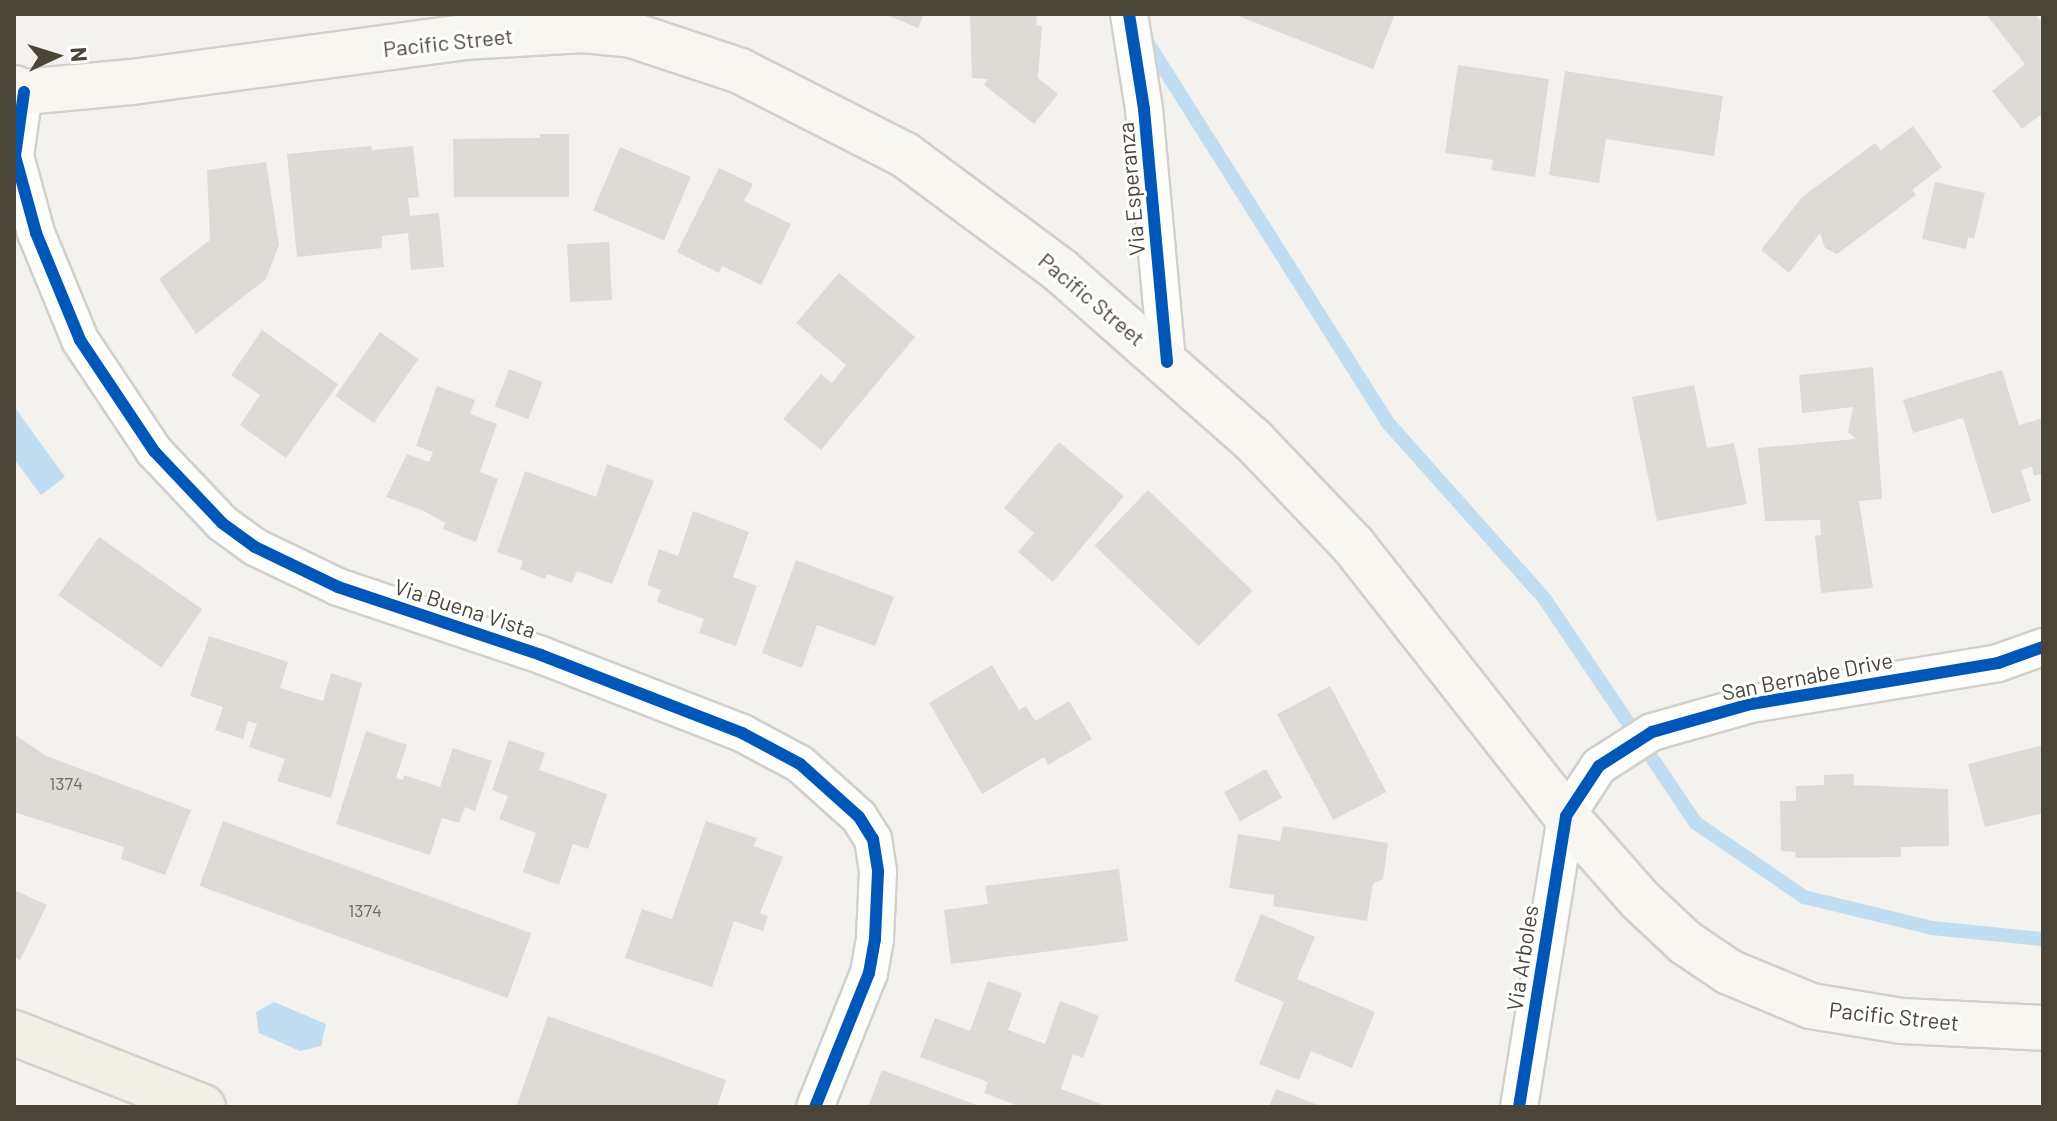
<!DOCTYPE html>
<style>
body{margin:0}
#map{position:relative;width:2057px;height:1121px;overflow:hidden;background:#f4f2ee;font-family:Barlow,sans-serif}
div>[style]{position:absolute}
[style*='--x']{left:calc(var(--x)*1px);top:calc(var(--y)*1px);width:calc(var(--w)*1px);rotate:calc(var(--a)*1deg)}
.water>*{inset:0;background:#c0ddf1}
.stream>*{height:14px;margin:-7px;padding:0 7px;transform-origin:7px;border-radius:7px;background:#c0ddf1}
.building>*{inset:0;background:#dedbd6;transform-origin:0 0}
.roads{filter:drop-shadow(2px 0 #d2d0cb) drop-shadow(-2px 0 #d2d0cb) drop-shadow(0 2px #d2d0cb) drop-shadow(0 -2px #d2d0cb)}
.street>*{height:36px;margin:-18px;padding:0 18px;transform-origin:18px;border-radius:18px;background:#fdfdfc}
.secondary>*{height:44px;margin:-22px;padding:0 22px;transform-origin:22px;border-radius:22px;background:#f7f6f1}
.primary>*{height:44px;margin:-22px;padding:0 22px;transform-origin:22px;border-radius:22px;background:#f2efe6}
.cycleway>*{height:12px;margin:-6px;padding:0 6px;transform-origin:6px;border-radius:6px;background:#0057b8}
span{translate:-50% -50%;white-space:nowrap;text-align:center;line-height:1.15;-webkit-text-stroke:6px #fff;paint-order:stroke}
.number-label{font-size:18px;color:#706a61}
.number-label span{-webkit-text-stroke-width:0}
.street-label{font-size:22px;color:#4b4439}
.frame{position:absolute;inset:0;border:16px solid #4b4439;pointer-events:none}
.north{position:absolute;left:16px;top:16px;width:80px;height:80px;-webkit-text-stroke:6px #fff;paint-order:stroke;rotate:86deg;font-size:22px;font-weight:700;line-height:32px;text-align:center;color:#4b4439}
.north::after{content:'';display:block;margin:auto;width:28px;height:36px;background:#4b4439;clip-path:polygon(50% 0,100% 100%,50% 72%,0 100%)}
</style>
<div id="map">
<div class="water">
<div style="clip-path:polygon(16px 409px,65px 477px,41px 495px,14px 459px)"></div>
<div style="clip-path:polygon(274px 1002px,326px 1024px,321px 1046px,300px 1051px,259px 1033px,256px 1012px)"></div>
</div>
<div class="stream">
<div style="--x:1142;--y:34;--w:460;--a:57.7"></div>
<div style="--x:1388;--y:423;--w:234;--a:48.3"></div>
<div style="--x:1544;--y:598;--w:272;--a:56"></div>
<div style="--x:1696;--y:823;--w:131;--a:34.4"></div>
<div style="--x:1804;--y:897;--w:132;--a:13.6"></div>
<div style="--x:1932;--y:928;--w:112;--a:5.7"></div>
</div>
<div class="building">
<div style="clip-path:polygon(885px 14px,924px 14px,918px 28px)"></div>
<div style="clip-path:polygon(970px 14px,1037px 14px,1036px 25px,1042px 26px,1038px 78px,1058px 94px,1034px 124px,984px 85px,988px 79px,972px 78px)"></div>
<div style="clip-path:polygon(1233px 14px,1395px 14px,1373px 69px)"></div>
<div style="clip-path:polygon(1986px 14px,2035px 14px,2043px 24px,2043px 113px,2022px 129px,1992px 91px,2025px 64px)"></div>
<div style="clip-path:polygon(1458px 65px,1549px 79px,1535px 177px,1491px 170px,1493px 160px,1445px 153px)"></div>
<div style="clip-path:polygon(1565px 71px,1723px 96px,1714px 156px,1606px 139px,1599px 183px,1549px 175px)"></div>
<div style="clip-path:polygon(1913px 126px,1942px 167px,1912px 190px,1916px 195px,1837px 254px,1825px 248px,1820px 233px,1789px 273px,1761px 250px,1802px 197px,1875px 143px,1881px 150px)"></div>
<div style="clip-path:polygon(540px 134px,569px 134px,569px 197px,454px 197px,453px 139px,540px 138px)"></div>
<div style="clip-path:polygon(371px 146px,372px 150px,413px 146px,419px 197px,408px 198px,410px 216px,439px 213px,444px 267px,411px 270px,408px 233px,382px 236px,382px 248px,297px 257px,287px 154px)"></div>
<div style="left:620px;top:147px;width:77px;height:69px;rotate:23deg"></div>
<div style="clip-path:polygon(266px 162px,279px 245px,266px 279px,196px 334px,159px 279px,210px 240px,207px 170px)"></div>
<div style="clip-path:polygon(719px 168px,753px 184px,744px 201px,791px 224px,761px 285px,722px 266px,719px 273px,677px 252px)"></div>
<div style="clip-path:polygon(1935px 182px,1985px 193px,1974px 239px,1968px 237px,1966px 249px,1922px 239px)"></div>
<div style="left:609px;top:242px;width:58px;height:42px;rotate:87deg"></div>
<div style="clip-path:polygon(839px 273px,915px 337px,821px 450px,783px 419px,821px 374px,832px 383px,846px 365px,796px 323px)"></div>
<div style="clip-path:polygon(262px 330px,338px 384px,286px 458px,240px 425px,260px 395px,231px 375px)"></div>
<div style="left:380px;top:332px;width:47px;height:78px;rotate:35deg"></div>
<div style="clip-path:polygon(1873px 367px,1882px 499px,1859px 501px,1873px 588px,1821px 593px,1815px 536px,1821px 535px,1820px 520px,1765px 521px,1758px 448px,1856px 439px,1848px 432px,1853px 407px,1802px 413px,1799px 375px)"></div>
<div style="left:509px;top:369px;width:36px;height:40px;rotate:21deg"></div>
<div style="clip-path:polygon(2002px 370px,2019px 425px,2043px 418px,2043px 473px,2034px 476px,2032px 467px,2021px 470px,2031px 501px,1992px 514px,1963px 418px,1913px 433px,1903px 400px)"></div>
<div style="clip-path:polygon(1694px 385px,1707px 448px,1734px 443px,1747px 504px,1657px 521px,1632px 397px)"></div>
<div style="clip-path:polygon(437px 386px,475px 400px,470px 414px,497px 424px,480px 472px,498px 479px,476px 542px,443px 529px,445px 523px,424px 511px,386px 497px,407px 454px,429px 462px,433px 452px,416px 446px)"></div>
<div style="clip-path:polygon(1059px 442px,1124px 496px,1053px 582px,1018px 552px,1034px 533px,1004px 508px)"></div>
<div style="clip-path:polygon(607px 464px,654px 481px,612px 584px,577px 571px,572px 583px,547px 574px,545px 579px,520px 569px,523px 561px,497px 552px,525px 471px,596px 497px)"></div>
<div style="left:1148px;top:490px;width:145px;height:77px;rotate:44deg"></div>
<div style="clip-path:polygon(693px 511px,749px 532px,733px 577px,757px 586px,736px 646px,699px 633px,704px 619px,657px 602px,661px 590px,647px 585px,659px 549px,678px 556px)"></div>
<div style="left:99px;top:537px;width:126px;height:71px;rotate:35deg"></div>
<div style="clip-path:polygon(796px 560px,894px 597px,875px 646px,817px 625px,802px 668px,762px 653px)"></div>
<div style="clip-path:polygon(209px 636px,288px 662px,280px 688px,323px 701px,331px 673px,362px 683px,331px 798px,277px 781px,285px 759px,249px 747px,257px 724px,248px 721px,243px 739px,215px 730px,223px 707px,190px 696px)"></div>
<div style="clip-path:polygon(992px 665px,1019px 710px,1026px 706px,1035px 721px,1069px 701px,1092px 739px,1048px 765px,1044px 757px,982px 794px,929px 703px)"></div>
<div style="left:1330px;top:686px;width:120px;height:60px;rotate:62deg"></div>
<div style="clip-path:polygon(366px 731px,407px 745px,396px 778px,403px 780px,404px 775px,440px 787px,453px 748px,492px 761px,475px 811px,465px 807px,459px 823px,442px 818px,430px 855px,336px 824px)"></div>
<div style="clip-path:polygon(14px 734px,46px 756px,191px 810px,165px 875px,121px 859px,124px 847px,14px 812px)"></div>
<div style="clip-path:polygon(509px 740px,545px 753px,539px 770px,607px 794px,588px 849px,573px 844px,559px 885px,523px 872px,536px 833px,499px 819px,508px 796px,492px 790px)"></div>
<div style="clip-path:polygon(2043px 745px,2043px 813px,1985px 827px,1968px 764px)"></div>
<div style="left:1266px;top:769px;width:33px;height:48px;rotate:61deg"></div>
<div style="clip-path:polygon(1854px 774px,1854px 785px,1948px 789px,1949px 846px,1901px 847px,1901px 857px,1796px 858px,1795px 852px,1781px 851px,1780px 801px,1796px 801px,1796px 786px,1824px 785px,1824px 775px)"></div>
<div style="left:223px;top:821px;width:328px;height:69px;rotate:20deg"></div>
<div style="clip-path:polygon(706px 821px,757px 838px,754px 846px,783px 857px,760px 913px,768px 916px,763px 931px,734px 921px,712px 987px,625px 958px,642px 909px,672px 919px)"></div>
<div style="clip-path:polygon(1283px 826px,1388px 843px,1383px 879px,1373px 884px,1367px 921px,1273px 906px,1274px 895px,1229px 888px,1238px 834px,1280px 841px)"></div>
<div style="clip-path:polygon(1119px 869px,1128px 941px,951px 964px,944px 910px,988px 904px,985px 886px)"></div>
<div style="clip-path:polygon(14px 890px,47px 905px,20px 960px,14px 957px)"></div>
<div style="clip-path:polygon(1261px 914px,1315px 937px,1297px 979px,1375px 1012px,1352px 1068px,1311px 1051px,1299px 1080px,1259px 1064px,1284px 1002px,1234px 981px)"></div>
<div style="clip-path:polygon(988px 981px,1022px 993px,1008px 1030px,1045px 1044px,1060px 1001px,1099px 1016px,1083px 1058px,1073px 1054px,1061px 1089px,1109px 1107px,1021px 1107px,984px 1093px,988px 1082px,920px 1057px,935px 1018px,970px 1031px)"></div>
<div style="clip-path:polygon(548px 1016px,726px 1080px,717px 1107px,516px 1107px)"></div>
<div style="clip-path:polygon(882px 1070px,982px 1107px,868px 1107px)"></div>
<div style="clip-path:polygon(1276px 1089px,1323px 1107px,1269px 1107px)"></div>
</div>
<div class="roads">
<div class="street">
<div style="--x:1129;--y:14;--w:96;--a:81"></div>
<div style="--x:1144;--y:109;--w:254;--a:84.8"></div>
<div style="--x:24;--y:92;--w:65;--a:98"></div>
<div style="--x:15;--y:156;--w:80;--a:74.7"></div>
<div style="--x:36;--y:233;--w:116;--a:67.6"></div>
<div style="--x:80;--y:340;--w:133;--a:56.3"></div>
<div style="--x:154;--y:451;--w:99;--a:46.6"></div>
<div style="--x:222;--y:523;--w:41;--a:36"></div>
<div style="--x:255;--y:547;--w:92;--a:25.7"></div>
<div style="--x:338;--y:587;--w:214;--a:18.5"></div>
<div style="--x:541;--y:655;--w:216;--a:21.2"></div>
<div style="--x:742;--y:733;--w:66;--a:28.1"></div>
<div style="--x:800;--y:764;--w:79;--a:41.9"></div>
<div style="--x:859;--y:817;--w:26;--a:58"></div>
<div style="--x:873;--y:839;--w:33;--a:81"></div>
<div style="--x:878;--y:872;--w:67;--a:92.6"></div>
<div style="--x:875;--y:939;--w:35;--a:100"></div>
<div style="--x:869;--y:973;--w:144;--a:111.9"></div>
<div style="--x:1519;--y:1107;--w:295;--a:-80.8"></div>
<div style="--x:1566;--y:816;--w:60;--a:-56.6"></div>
<div style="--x:1599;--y:766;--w:63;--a:-32.7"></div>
<div style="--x:1652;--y:732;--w:103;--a:-15.8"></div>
<div style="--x:1751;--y:704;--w:250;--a:-9.4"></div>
<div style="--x:1998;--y:663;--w:48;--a:-19.6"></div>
</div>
<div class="secondary">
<div style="--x:14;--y:88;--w:11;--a:22"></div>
<div style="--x:24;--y:92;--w:108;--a:-5.3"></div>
<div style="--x:132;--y:82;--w:335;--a:-7.7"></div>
<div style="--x:464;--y:37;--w:120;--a:-3.3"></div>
<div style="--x:584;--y:30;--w:48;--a:5.9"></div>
<div style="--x:632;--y:35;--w:114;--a:18.4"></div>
<div style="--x:740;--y:71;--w:185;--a:27"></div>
<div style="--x:905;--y:155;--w:193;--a:36.6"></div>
<div style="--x:1060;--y:270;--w:257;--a:41.4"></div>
<div style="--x:1253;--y:440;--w:145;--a:46.4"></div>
<div style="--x:1353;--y:545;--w:345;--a:51.8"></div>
<div style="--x:1566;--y:816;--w:112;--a:48.6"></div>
<div style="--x:1640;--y:900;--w:63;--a:43.1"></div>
<div style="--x:1686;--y:943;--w:52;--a:34"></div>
<div style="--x:1729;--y:972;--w:89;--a:22.5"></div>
<div style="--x:1811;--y:1006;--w:92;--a:9.4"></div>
<div style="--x:1902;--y:1021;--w:141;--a:2.8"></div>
</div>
<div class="primary">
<div style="--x:14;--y:1033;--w:203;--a:21.4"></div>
</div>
</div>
<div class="cycleway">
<div style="--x:1129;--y:14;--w:96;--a:81"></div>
<div style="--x:1144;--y:109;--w:254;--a:84.8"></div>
<div style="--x:24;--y:92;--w:65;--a:98"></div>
<div style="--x:15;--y:156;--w:80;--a:74.7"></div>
<div style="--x:36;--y:233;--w:116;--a:67.6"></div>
<div style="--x:80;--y:340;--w:133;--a:56.3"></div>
<div style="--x:154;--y:451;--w:99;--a:46.6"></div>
<div style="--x:222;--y:523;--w:41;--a:36"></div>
<div style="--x:255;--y:547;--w:92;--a:25.7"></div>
<div style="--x:338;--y:587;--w:214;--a:18.5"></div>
<div style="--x:541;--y:655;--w:216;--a:21.2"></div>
<div style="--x:742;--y:733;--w:66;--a:28.1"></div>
<div style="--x:800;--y:764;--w:79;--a:41.9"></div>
<div style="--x:859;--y:817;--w:26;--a:58"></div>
<div style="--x:873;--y:839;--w:33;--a:81"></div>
<div style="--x:878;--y:872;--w:67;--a:92.6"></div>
<div style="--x:875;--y:939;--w:35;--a:100"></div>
<div style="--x:869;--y:973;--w:144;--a:111.9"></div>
<div style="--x:1519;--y:1107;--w:295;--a:-80.8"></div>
<div style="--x:1566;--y:816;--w:60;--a:-56.6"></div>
<div style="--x:1599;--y:766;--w:63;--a:-32.7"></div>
<div style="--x:1652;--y:732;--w:103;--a:-15.8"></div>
<div style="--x:1751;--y:704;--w:250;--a:-9.4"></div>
<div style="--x:1998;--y:663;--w:48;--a:-19.6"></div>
</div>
<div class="number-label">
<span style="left:66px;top:783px">1374</span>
<span style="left:365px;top:910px">1374</span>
</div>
<div class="street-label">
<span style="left:448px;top:42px;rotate:-6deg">Pacific Street</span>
<span style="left:1131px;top:189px;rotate:-95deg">Via Esperanza</span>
<span style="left:1092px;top:299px;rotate:40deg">Pacific Street</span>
<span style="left:465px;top:608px;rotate:18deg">Via Buena Vista</span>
<span style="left:1807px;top:676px;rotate:-11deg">San Bernabe Drive</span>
<span style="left:1522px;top:958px;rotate:-81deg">Via Arboles</span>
<span style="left:1894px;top:1016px;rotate:6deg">Pacific Street</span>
</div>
<div class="frame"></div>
<div class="north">N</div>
</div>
